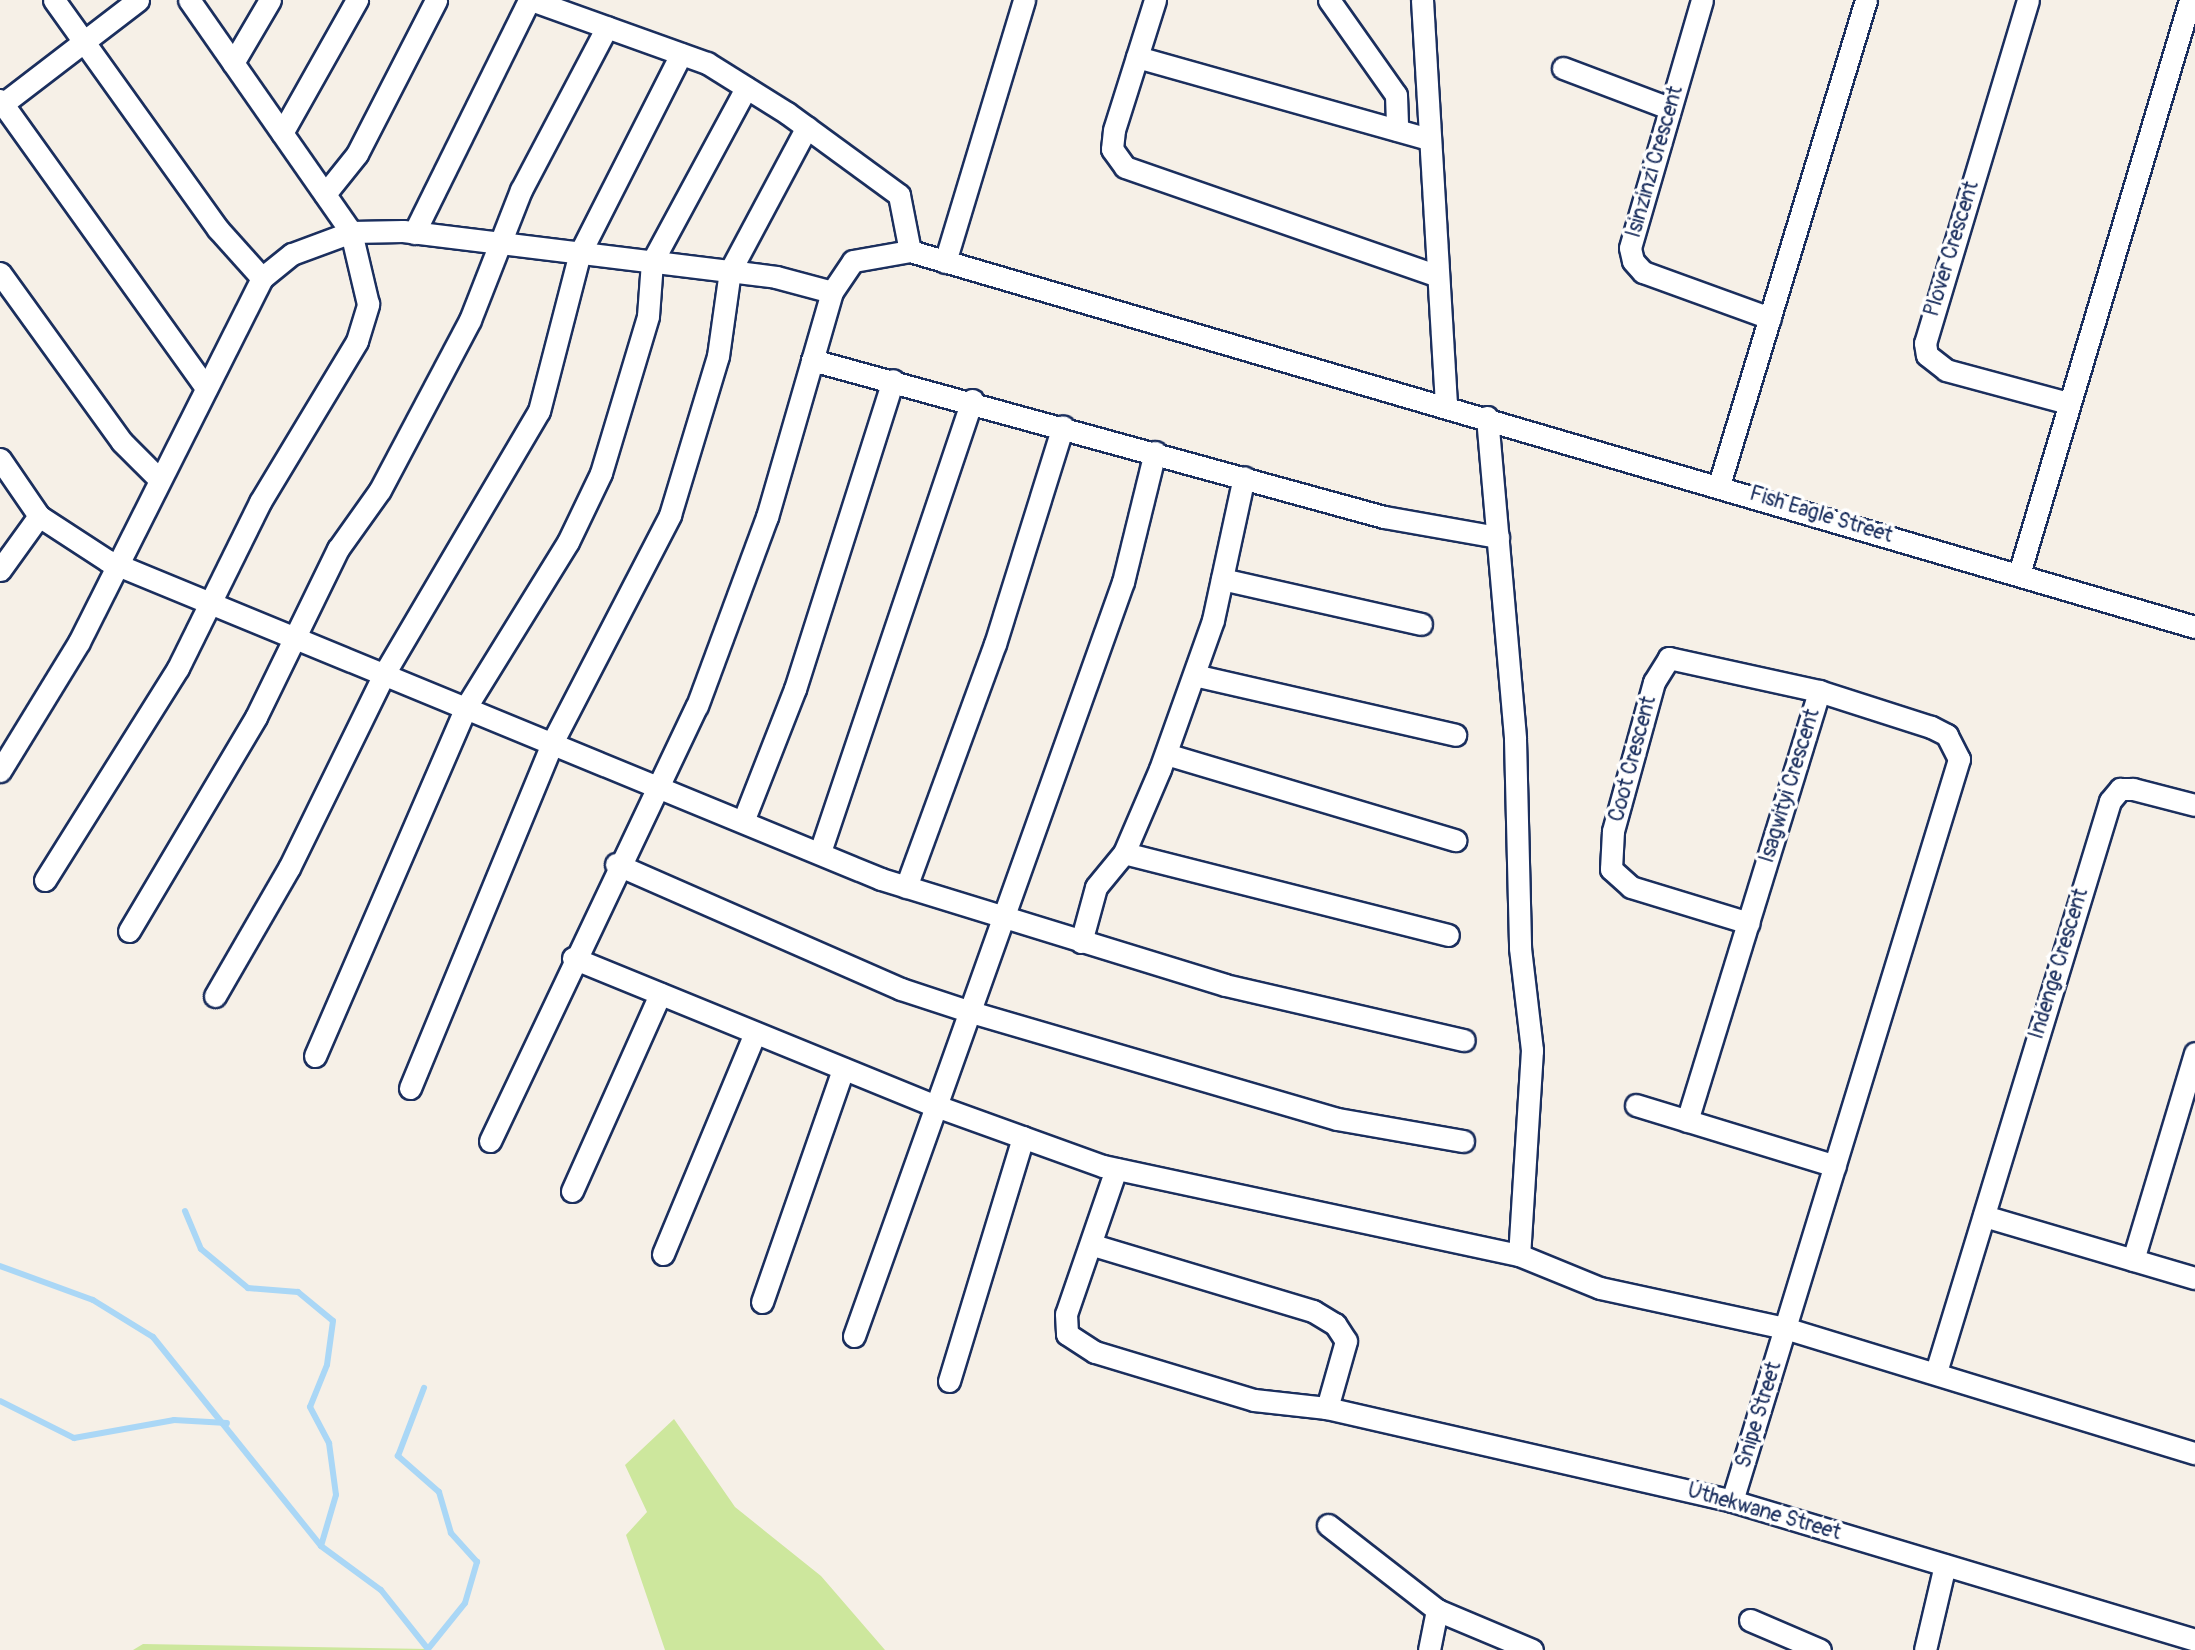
<!DOCTYPE html>
<style>
body{margin:0}
#map{position:relative;width:2195px;height:1650px;overflow:hidden;background:#f6f0e7;font-family:Pangolin,sans-serif}
div>[style]{position:absolute}
[style*='--x']{left:calc(var(--x)*1px);top:calc(var(--y)*1px);width:calc(var(--w)*1px);rotate:calc(var(--a)*1deg)}
.green>*{inset:0;background:#cde79d}
.stream>*{height:6px;margin:-3px;padding:0 3px;transform-origin:3px;border-radius:3px;background:#aad7f6}
.roads{filter:drop-shadow(2px 0 #1b2f5e) drop-shadow(-2px 0 #1b2f5e) drop-shadow(0 2px #1b2f5e) drop-shadow(0 -2px #1b2f5e)}
.minor>*{height:21px;margin:-10.5px;padding:0 10.5px;transform-origin:10.5px;border-radius:10.5px;background:#fff}
span{translate:-50% -50%;white-space:nowrap;text-align:center;line-height:1.15;-webkit-text-stroke:7px #fff;paint-order:stroke}
.street-label{font-size:21px;color:#1b2f5e}
</style>
<div id="map">
<div class="green">
<div style="clip-path:polygon(674px 1419px,735px 1507px,821px 1576px,885px 1650px,665px 1650px,626px 1535px,647px 1512px,625px 1465px)"></div>
<div style="clip-path:polygon(143px 1644px,428px 1649px,430px 1650px,133px 1650px)"></div>
</div>
<div class="stream">
<div style="--x:185;--y:1211;--w:41;--a:67.2"></div>
<div style="--x:201;--y:1249;--w:61;--a:39.7"></div>
<div style="--x:248;--y:1288;--w:50;--a:4.6"></div>
<div style="--x:298;--y:1292;--w:45;--a:39.6"></div>
<div style="--x:333;--y:1321;--w:44;--a:97.8"></div>
<div style="--x:327;--y:1365;--w:45;--a:112"></div>
<div style="--x:310;--y:1407;--w:41;--a:62.2"></div>
<div style="--x:329;--y:1443;--w:52;--a:82.3"></div>
<div style="--x:336;--y:1495;--w:53;--a:106.4"></div>
<div style="--x:0;--y:1266;--w:99;--a:20.1"></div>
<div style="--x:93;--y:1300;--w:70;--a:31.7"></div>
<div style="--x:153;--y:1337;--w:268;--a:51.2"></div>
<div style="--x:321;--y:1546;--w:74;--a:36.3"></div>
<div style="--x:381;--y:1590;--w:75;--a:51.5"></div>
<div style="--x:428;--y:1649;--w:59;--a:-51.2"></div>
<div style="--x:465;--y:1603;--w:43;--a:-73.7"></div>
<div style="--x:477;--y:1562;--w:39;--a:-132"></div>
<div style="--x:451;--y:1533;--w:43;--a:-106.3"></div>
<div style="--x:439;--y:1492;--w:55;--a:-138.7"></div>
<div style="--x:398;--y:1456;--w:73;--a:-69.1"></div>
<div style="--x:0;--y:1401;--w:83;--a:26.6"></div>
<div style="--x:74;--y:1438;--w:102;--a:-10.2"></div>
<div style="--x:174;--y:1420;--w:53;--a:3.2"></div>
</div>
<div class="roads">
<div class="minor">
<div style="--x:54;--y:0;--w:282;--a:54.4"></div>
<div style="--x:218;--y:229;--w:66;--a:48.1"></div>
<div style="--x:531;--y:0;--w:187;--a:19.7"></div>
<div style="--x:707;--y:63;--w:94;--a:32"></div>
<div style="--x:787;--y:113;--w:139;--a:36.2"></div>
<div style="--x:899;--y:195;--w:57;--a:78.9"></div>
<div style="--x:1155;--y:0;--w:136;--a:107.5"></div>
<div style="--x:1114;--y:130;--w:19;--a:96"></div>
<div style="--x:1112;--y:149;--w:22;--a:54"></div>
<div style="--x:1125;--y:167;--w:329;--a:19.2"></div>
<div style="--x:1329;--y:0;--w:116;--a:54.8"></div>
<div style="--x:1396;--y:95;--w:35;--a:88"></div>
<div style="--x:1422;--y:0;--w:406;--a:86.6"></div>
<div style="--x:1702;--y:0;--w:258;--a:106.2"></div>
<div style="--x:1630;--y:248;--w:13;--a:77"></div>
<div style="--x:1633;--y:261;--w:15;--a:48"></div>
<div style="--x:1643;--y:272;--w:135;--a:19.9"></div>
<div style="--x:2028;--y:0;--w:358;--a:106.7"></div>
<div style="--x:1925;--y:343;--w:12;--a:81"></div>
<div style="--x:1927;--y:355;--w:24;--a:38"></div>
<div style="--x:1946;--y:370;--w:126;--a:15.1"></div>
<div style="--x:1137;--y:57;--w:303;--a:15.7"></div>
<div style="--x:233;--y:63;--w:73;--a:-59.6"></div>
<div style="--x:1563;--y:68;--w:113;--a:20.7"></div>
<div style="--x:0;--y:100;--w:354;--a:54.4"></div>
<div style="--x:0;--y:106;--w:174;--a:-37.5"></div>
<div style="--x:282;--y:133;--w:153;--a:-60.6"></div>
<div style="--x:325;--y:194;--w:51;--a:-51.3"></div>
<div style="--x:357;--y:154;--w:173;--a:-62.8"></div>
<div style="--x:414;--y:233;--w:260;--a:-63.7"></div>
<div style="--x:945;--y:262;--w:274;--a:-73.2"></div>
<div style="--x:0;--y:273;--w:208;--a:54.2"></div>
<div style="--x:122;--y:442;--w:49;--a:45"></div>
<div style="--x:812;--y:360;--w:593;--a:15.35"></div>
<div style="--x:1384;--y:517;--w:116;--a:10"></div>
<div style="--x:1487;--y:417;--w:323;--a:85"></div>
<div style="--x:1515;--y:739;--w:209;--a:88.6"></div>
<div style="--x:1520;--y:948;--w:103;--a:83.3"></div>
<div style="--x:1532;--y:1050;--w:205;--a:93.6"></div>
<div style="--x:0;--y:459;--w:69;--a:55.6"></div>
<div style="--x:39;--y:516;--w:82;--a:33.1"></div>
<div style="--x:108;--y:561;--w:836;--a:22.36"></div>
<div style="--x:881;--y:879;--w:360;--a:17.1"></div>
<div style="--x:1225;--y:985;--w:245;--a:13"></div>
<div style="--x:1719;--y:485;--w:507;--a:-73.14"></div>
<div style="--x:0;--y:570;--w:67;--a:-54.2"></div>
<div style="--x:2019;--y:574;--w:599;--a:-73.41"></div>
<div style="--x:1222;--y:579;--w:204;--a:12.7"></div>
<div style="--x:1194;--y:675;--w:268;--a:12.9"></div>
<div style="--x:1166;--y:754;--w:302;--a:16.6"></div>
<div style="--x:0;--y:771;--w:151;--a:-58.5"></div>
<div style="--x:79;--y:642;--w:407;--a:-63.3"></div>
<div style="--x:262;--y:278;--w:38;--a:-39"></div>
<div style="--x:292;--y:254;--w:63;--a:-20.4"></div>
<div style="--x:351;--y:232;--w:52;--a:-1.1"></div>
<div style="--x:403;--y:231;--w:376;--a:7"></div>
<div style="--x:776;--y:277;--w:58;--a:15"></div>
<div style="--x:744;--y:819;--w:140;--a:-68.6"></div>
<div style="--x:795;--y:689;--w:324;--a:-72.4"></div>
<div style="--x:820;--y:852;--w:477;--a:-71.4"></div>
<div style="--x:1124;--y:853;--w:334;--a:14.2"></div>
<div style="--x:616;--y:864;--w:311;--a:23.7"></div>
<div style="--x:901;--y:989;--w:74;--a:18.2"></div>
<div style="--x:971;--y:1012;--w:381;--a:16.3"></div>
<div style="--x:1337;--y:1119;--w:128;--a:9.9"></div>
<div style="--x:45;--y:880;--w:250;--a:-57.9"></div>
<div style="--x:178;--y:668;--w:185;--a:-63.7"></div>
<div style="--x:260;--y:502;--w:188;--a:-58.9"></div>
<div style="--x:357;--y:341;--w:39;--a:-73"></div>
<div style="--x:368;--y:304;--w:74;--a:-103.3"></div>
<div style="--x:351;--y:232;--w:283;--a:-124.9"></div>
<div style="--x:906;--y:887;--w:259;--a:-69.9"></div>
<div style="--x:995;--y:644;--w:228;--a:-72.7"></div>
<div style="--x:129;--y:931;--w:249;--a:-59.3"></div>
<div style="--x:256;--y:717;--w:187;--a:-64"></div>
<div style="--x:338;--y:549;--w:72;--a:-54.6"></div>
<div style="--x:380;--y:490;--w:192;--a:-62.1"></div>
<div style="--x:470;--y:320;--w:140;--a:-68.6"></div>
<div style="--x:521;--y:190;--w:184;--a:-62.2"></div>
<div style="--x:1081;--y:942;--w:57;--a:-74.7"></div>
<div style="--x:1096;--y:887;--w:44;--a:-50.5"></div>
<div style="--x:1124;--y:853;--w:91;--a:-66.8"></div>
<div style="--x:1160;--y:769;--w:158;--a:-70.4"></div>
<div style="--x:1213;--y:620;--w:146;--a:-77.8"></div>
<div style="--x:573;--y:958;--w:383;--a:22.2"></div>
<div style="--x:928;--y:1103;--w:186;--a:19.8"></div>
<div style="--x:1103;--y:1166;--w:425;--a:12.1"></div>
<div style="--x:1519;--y:1255;--w:87;--a:22.2"></div>
<div style="--x:1600;--y:1288;--w:189;--a:12.2"></div>
<div style="--x:1785;--y:1328;--w:429;--a:17"></div>
<div style="--x:215;--y:996;--w:148;--a:-60"></div>
<div style="--x:289;--y:868;--w:216;--a:-63.9"></div>
<div style="--x:384;--y:674;--w:305;--a:-59.5"></div>
<div style="--x:539;--y:411;--w:163;--a:-75.5"></div>
<div style="--x:580;--y:253;--w:223;--a:-63.1"></div>
<div style="--x:315;--y:1056;--w:380;--a:-66.6"></div>
<div style="--x:466;--y:707;--w:194;--a:-58.3"></div>
<div style="--x:568;--y:542;--w:76;--a:-64.4"></div>
<div style="--x:601;--y:473;--w:164;--a:-73.3"></div>
<div style="--x:648;--y:316;--w:54;--a:-85.8"></div>
<div style="--x:652;--y:262;--w:198;--a:-61.6"></div>
<div style="--x:410;--y:1088;--w:373;--a:-67.6"></div>
<div style="--x:552;--y:743;--w:257;--a:-62.6"></div>
<div style="--x:670;--y:515;--w:166;--a:-73.2"></div>
<div style="--x:718;--y:356;--w:86;--a:-82"></div>
<div style="--x:730;--y:271;--w:163;--a:-61.9"></div>
<div style="--x:1636;--y:1105;--w:208;--a:17"></div>
<div style="--x:1687;--y:1121;--w:450;--a:-72.9"></div>
<div style="--x:490;--y:1141;--w:482;--a:-64.6"></div>
<div style="--x:697;--y:706;--w:202;--a:-69.7"></div>
<div style="--x:767;--y:517;--w:234;--a:-73.9"></div>
<div style="--x:832;--y:292;--w:37;--a:-56"></div>
<div style="--x:853;--y:261;--w:58;--a:-10"></div>
<div style="--x:910;--y:251;--w:1339;--a:16.31"></div>
<div style="--x:1116;--y:1169;--w:153;--a:109"></div>
<div style="--x:1066;--y:1314;--w:20;--a:87"></div>
<div style="--x:1067;--y:1334;--w:33;--a:33"></div>
<div style="--x:1095;--y:1352;--w:166;--a:16.8"></div>
<div style="--x:1254;--y:1400;--w:73;--a:6.3"></div>
<div style="--x:1327;--y:1408;--w:416;--a:12.9"></div>
<div style="--x:1732;--y:1501;--w:483;--a:16.7"></div>
<div style="--x:572;--y:1191;--w:216;--a:-65.9"></div>
<div style="--x:1984;--y:1216;--w:220;--a:16.4"></div>
<div style="--x:1093;--y:1245;--w:230;--a:16.7"></div>
<div style="--x:1313;--y:1311;--w:26;--a:31"></div>
<div style="--x:1335;--y:1324;--w:20;--a:57"></div>
<div style="--x:1346;--y:1341;--w:70;--a:105.8"></div>
<div style="--x:663;--y:1254;--w:239;--a:-67.4"></div>
<div style="--x:2133;--y:1260;--w:216;--a:-73.3"></div>
<div style="--x:762;--y:1302;--w:247;--a:-70.8"></div>
<div style="--x:854;--y:1336;--w:801;--a:-70.37"></div>
<div style="--x:1123;--y:582;--w:134;--a:-76.2"></div>
<div style="--x:1936;--y:1372;--w:597;--a:-73.05"></div>
<div style="--x:2110;--y:801;--w:16;--a:-50"></div>
<div style="--x:2120;--y:789;--w:13;--a:0"></div>
<div style="--x:2133;--y:789;--w:64;--a:14.5"></div>
<div style="--x:949;--y:1381;--w:255;--a:-73.1"></div>
<div style="--x:1732;--y:1501;--w:776;--a:-72.99"></div>
<div style="--x:1959;--y:759;--w:27;--a:-117"></div>
<div style="--x:1947;--y:735;--w:18;--a:-153"></div>
<div style="--x:1931;--y:727;--w:118;--a:-162.2"></div>
<div style="--x:1819;--y:691;--w:154;--a:-167.6"></div>
<div style="--x:1669;--y:658;--w:28;--a:122"></div>
<div style="--x:1654;--y:682;--w:155;--a:105.4"></div>
<div style="--x:1613;--y:831;--w:38;--a:93"></div>
<div style="--x:1611;--y:869;--w:27;--a:42"></div>
<div style="--x:1631;--y:887;--w:123;--a:17"></div>
<div style="--x:1328;--y:1525;--w:138;--a:37.9"></div>
<div style="--x:1437;--y:1610;--w:103;--a:22.8"></div>
<div style="--x:1750;--y:1620;--w:76;--a:23.2"></div>
<div style="--x:1429;--y:1650;--w:41;--a:-78.7"></div>
<div style="--x:1925;--y:1650;--w:87;--a:-76.8"></div>
</div>
</div>
<div class="street-label">
<span style="left:1655px;top:162px;rotate:-74deg">Isinzinzi Crescent</span>
<span style="left:1952px;top:249px;rotate:-73deg">Plover Crescent</span>
<span style="left:1821px;top:515px;rotate:17deg">Fish Eagle Street</span>
<span style="left:1633px;top:759px;rotate:-75deg">Coot Crescent</span>
<span style="left:1790px;top:786px;rotate:-73deg">Isagwityi Crescent</span>
<span style="left:2059px;top:964px;rotate:-73deg">Indenge Crescent</span>
<span style="left:1759px;top:1415px;rotate:-73deg">Snipe Street</span>
<span style="left:1764px;top:1512px;rotate:16deg">Uthekwane Street</span>
</div>
</div>
